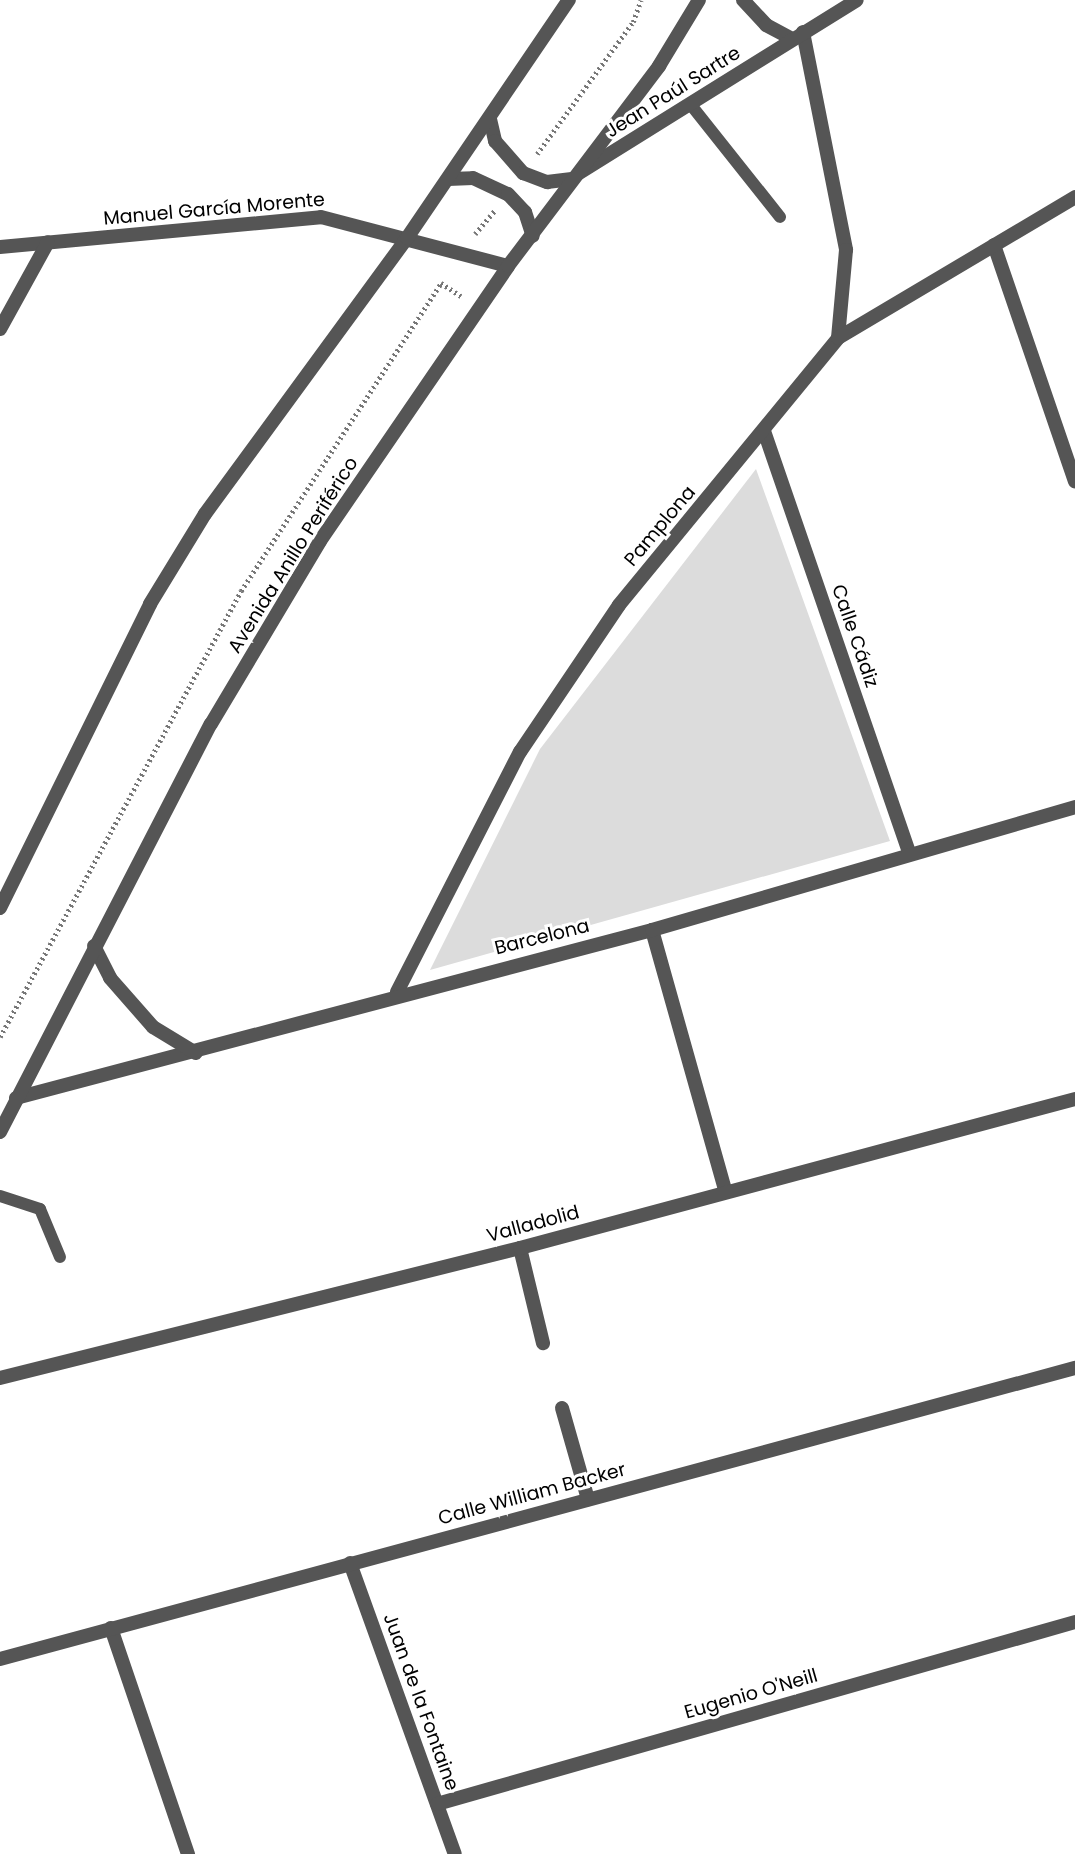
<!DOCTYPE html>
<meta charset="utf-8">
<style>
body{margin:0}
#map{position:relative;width:1075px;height:1854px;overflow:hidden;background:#fff;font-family:Poppins,sans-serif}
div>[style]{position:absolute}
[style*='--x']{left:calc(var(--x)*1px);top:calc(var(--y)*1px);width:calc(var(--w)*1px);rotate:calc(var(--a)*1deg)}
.green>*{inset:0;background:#dcdcdc}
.path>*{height:4.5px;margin-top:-2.25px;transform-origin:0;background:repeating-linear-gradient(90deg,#777 0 2px,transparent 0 5.5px)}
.service>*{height:12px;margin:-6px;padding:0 6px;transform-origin:6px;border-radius:6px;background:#555}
.minor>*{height:14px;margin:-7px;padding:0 7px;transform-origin:7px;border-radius:7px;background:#555}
.tertiary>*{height:14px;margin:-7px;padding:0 7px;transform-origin:7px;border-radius:7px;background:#555}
span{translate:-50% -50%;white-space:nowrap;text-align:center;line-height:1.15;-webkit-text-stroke:6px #fff;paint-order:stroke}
.street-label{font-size:19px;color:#000}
</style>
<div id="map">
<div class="green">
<div style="clip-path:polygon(756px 469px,890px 841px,430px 970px,540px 749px)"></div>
</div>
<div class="path">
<div style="--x:537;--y:154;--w:163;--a:-54"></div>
<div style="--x:633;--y:22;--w:23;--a:-70"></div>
<div style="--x:475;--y:234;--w:30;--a:-50"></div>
<div style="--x:0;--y:1037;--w:507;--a:-61.62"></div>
<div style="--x:241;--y:591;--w:367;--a:-57"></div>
<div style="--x:441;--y:283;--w:24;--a:33"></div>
</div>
<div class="service">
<div style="--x:691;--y:105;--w:143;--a:51.5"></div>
<div style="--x:0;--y:1196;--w:42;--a:18"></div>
<div style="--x:40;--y:1209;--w:52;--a:67.4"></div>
</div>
<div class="minor">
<div style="--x:743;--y:0;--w:34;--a:47"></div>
<div style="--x:766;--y:25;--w:30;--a:28"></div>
<div style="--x:803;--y:32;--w:222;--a:78.8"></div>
<div style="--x:846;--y:250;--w:88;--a:95.2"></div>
<div style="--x:579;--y:173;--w:327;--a:-31.9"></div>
<div style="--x:994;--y:245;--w:250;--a:71.1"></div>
<div style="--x:0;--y:247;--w:322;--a:-5.3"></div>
<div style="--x:321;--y:217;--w:193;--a:14.7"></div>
<div style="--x:0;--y:329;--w:99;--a:-61.1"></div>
<div style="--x:764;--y:431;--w:446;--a:71"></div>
<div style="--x:652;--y:930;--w:270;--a:74.3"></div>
<div style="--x:397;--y:992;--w:270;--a:-62.9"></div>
<div style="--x:520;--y:752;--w:177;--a:-56"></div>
<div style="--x:619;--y:605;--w:345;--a:-50.6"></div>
<div style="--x:838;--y:338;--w:276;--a:-30.7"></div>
<div style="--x:16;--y:1098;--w:658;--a:-14.8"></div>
<div style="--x:652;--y:930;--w:441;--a:-16.2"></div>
<div style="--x:520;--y:1248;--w:98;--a:76.4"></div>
<div style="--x:0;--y:1378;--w:536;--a:-14.04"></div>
<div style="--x:520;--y:1248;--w:575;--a:-15.03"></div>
<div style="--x:562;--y:1408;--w:95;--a:74.1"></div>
<div style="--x:350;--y:1563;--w:309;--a:70.2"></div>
<div style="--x:111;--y:1628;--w:239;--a:71.2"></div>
<div style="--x:0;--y:1659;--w:1114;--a:-15.15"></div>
<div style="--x:437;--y:1804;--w:663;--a:-15.92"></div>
</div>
<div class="tertiary">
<div style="--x:490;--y:119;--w:23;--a:77"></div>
<div style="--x:495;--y:141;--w:43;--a:48.8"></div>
<div style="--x:523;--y:173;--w:26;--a:21"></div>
<div style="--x:547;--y:182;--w:25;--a:-7"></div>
<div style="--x:448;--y:179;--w:25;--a:-2"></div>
<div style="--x:473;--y:178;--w:38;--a:25"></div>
<div style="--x:508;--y:194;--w:25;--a:47"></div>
<div style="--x:525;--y:212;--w:25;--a:72"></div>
<div style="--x:0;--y:908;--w:339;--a:-63.7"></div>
<div style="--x:150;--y:604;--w:105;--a:-58.6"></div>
<div style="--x:205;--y:514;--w:342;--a:-53.8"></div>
<div style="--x:407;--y:238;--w:288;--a:-55.8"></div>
<div style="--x:94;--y:946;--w:36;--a:63"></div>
<div style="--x:110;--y:978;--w:65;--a:48.7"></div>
<div style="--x:153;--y:1027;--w:50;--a:31.2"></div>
<div style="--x:0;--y:1132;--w:459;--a:-62.7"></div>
<div style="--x:211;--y:724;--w:213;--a:-59.2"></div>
<div style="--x:320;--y:541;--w:333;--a:-55.6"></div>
<div style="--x:508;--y:266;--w:251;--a:-52.9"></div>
<div style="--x:659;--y:66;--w:77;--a:-58.8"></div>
</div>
<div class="street-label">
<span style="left:673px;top:92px;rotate:-32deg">Jean Paúl Sartre</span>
<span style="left:214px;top:209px;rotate:-5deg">Manuel García Morente</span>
<span style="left:660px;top:526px;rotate:-50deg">Pamplona</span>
<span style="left:293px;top:555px;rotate:-58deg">Avenida Anillo Periférico</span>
<span style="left:855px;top:636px;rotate:71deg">Calle Cádiz</span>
<span style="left:542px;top:937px;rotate:-14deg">Barcelona</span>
<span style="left:533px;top:1224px;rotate:-15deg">Valladolid</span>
<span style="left:532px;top:1494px;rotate:-15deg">Calle William Backer</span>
<span style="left:751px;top:1694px;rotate:-16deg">Eugenio O'Neill</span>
<span style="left:421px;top:1702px;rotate:70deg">Juan de la Fontaine</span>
</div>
</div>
